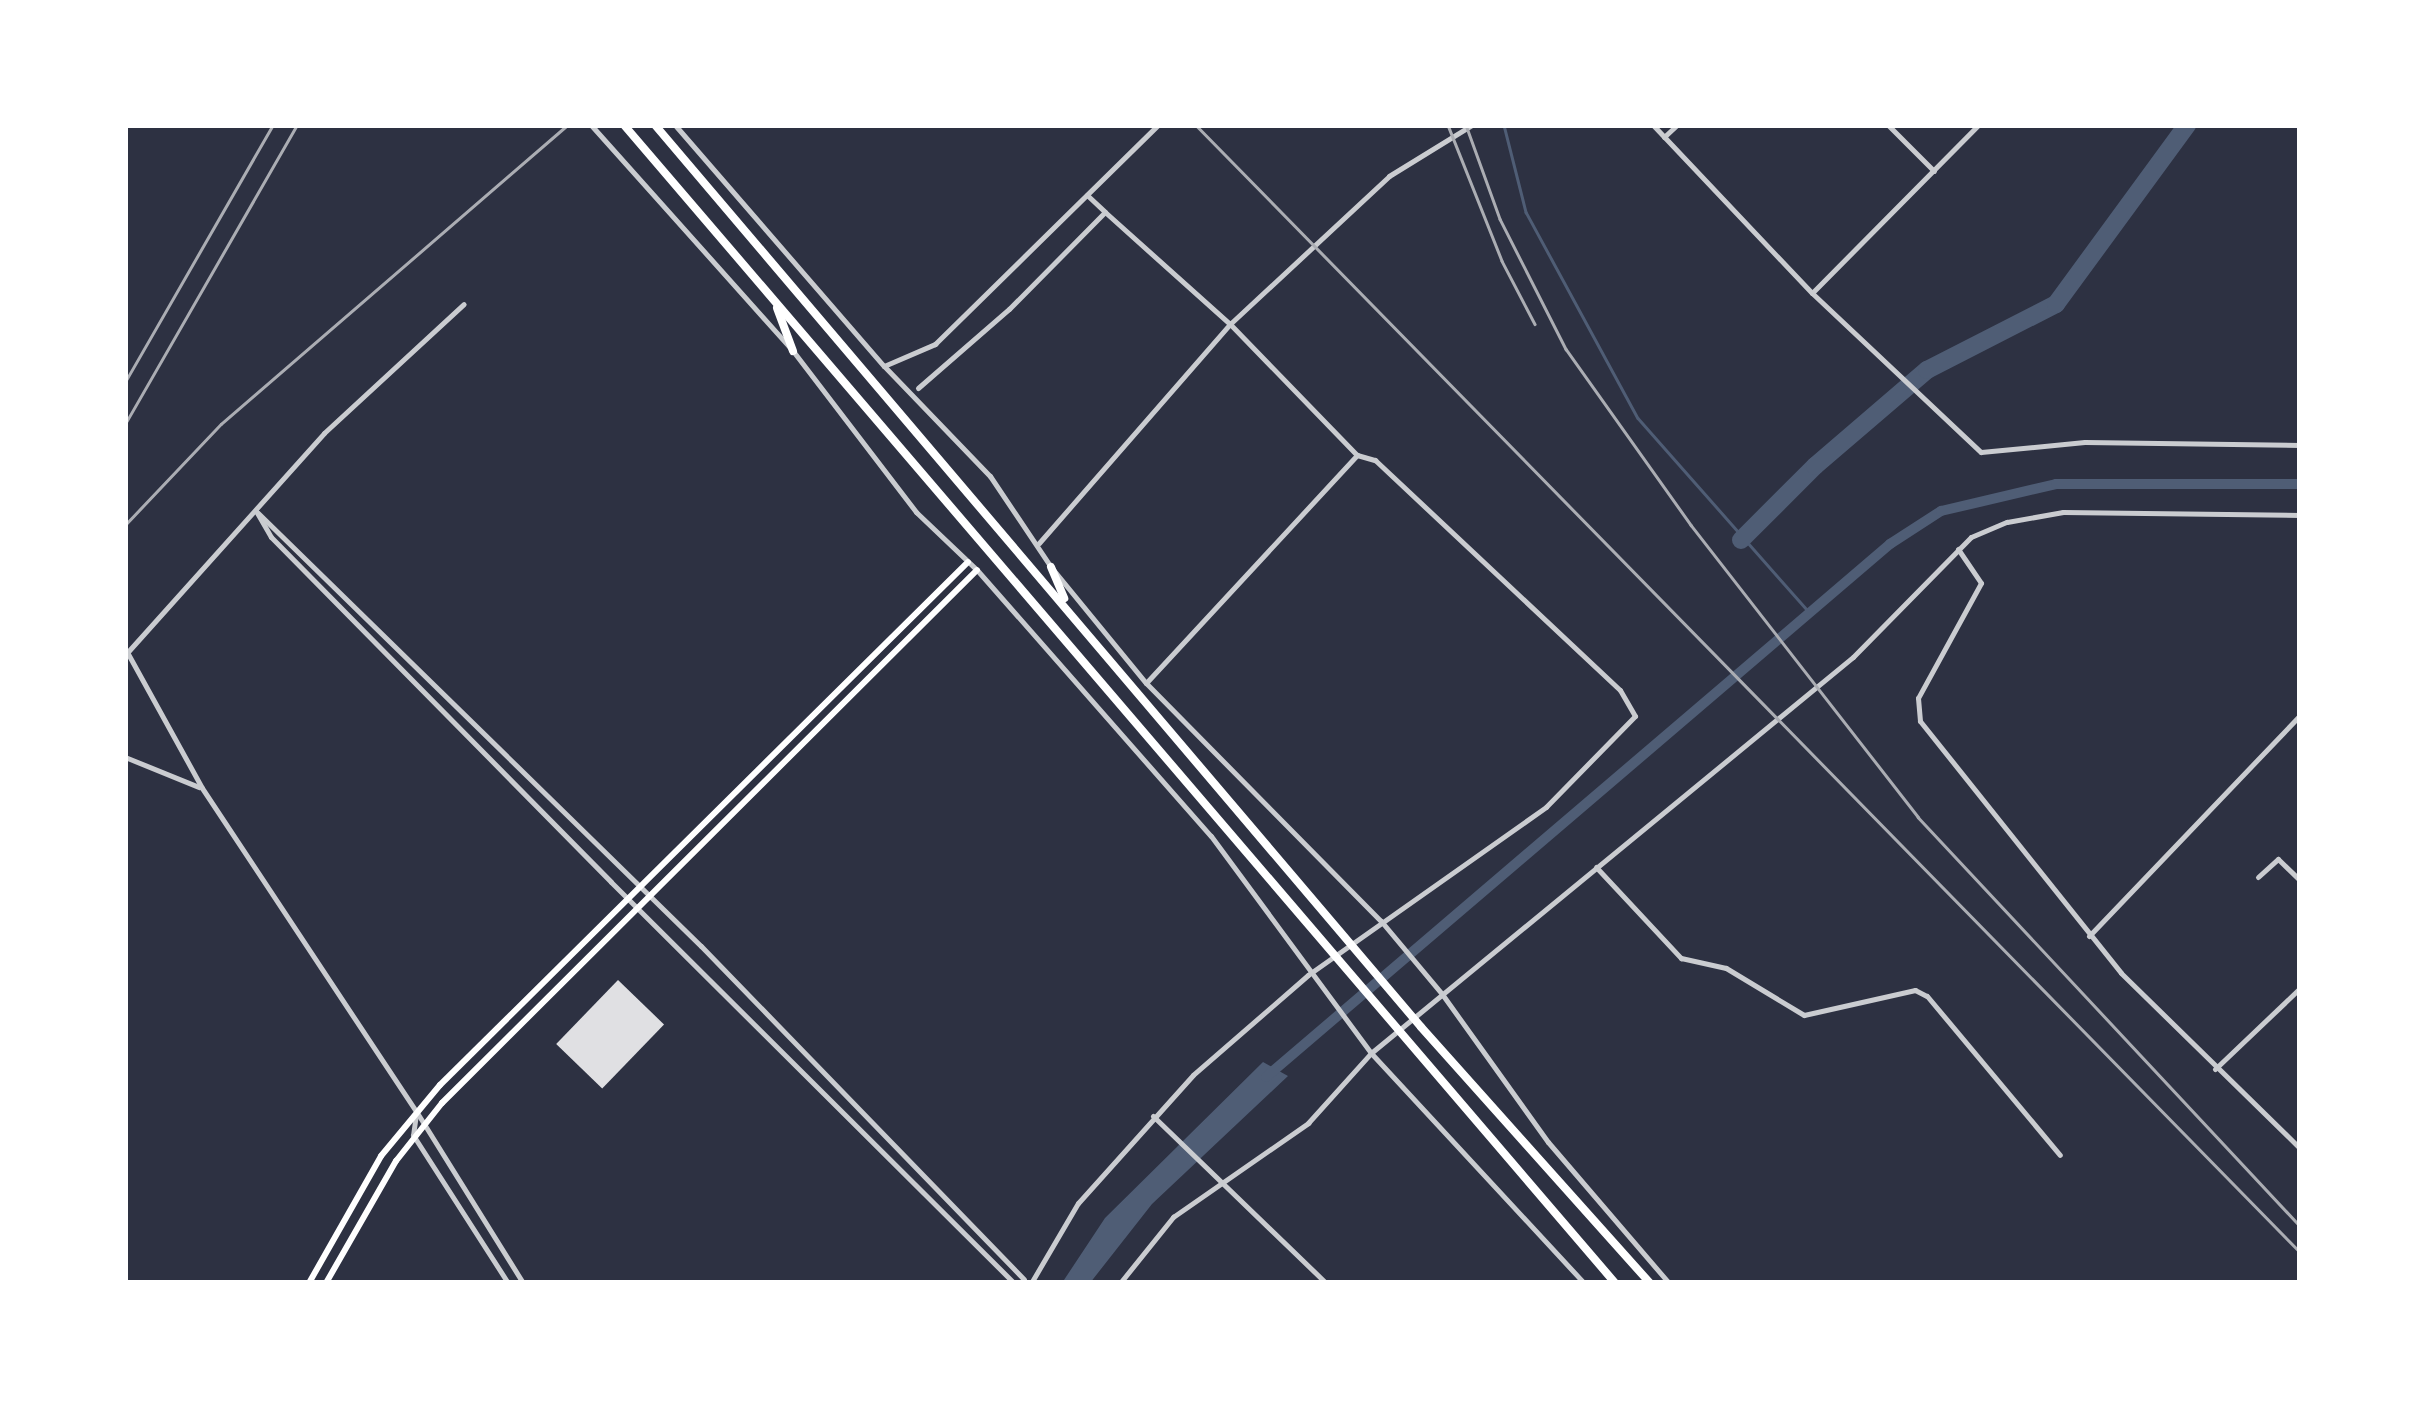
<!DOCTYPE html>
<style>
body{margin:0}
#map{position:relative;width:2425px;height:1408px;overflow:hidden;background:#2d3142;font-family:Signika,sans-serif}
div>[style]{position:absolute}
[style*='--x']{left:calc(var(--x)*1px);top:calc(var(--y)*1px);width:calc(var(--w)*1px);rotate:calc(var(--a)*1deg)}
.water>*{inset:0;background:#4f5d75}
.stream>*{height:2.5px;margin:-1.25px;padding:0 1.25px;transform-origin:1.25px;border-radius:1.25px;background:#4f5d75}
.canal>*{height:10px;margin:-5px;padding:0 5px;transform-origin:5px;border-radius:5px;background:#4f5d75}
.river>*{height:18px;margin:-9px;padding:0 9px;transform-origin:9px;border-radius:9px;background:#4f5d75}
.building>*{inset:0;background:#e0e0e3;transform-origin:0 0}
.minor>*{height:5px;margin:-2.5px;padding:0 2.5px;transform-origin:2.5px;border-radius:2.5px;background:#caccd0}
.tertiary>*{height:5px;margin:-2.5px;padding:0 2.5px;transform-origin:2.5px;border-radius:2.5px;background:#caccd0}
.secondary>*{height:6px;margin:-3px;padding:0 3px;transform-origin:3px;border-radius:3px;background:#fff}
.trunk>*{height:8px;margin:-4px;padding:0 4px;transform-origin:4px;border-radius:4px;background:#fff}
.rail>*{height:2.5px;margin:-1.25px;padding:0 1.25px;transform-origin:1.25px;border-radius:1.25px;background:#abadb3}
span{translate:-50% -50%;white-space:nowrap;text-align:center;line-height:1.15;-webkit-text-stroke:9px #fff;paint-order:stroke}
.frame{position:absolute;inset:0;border:128px solid #fff;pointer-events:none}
</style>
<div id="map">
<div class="water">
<div style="clip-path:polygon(1263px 1062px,1288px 1076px,1152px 1204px,1090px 1283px,1062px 1283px,1105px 1218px)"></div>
</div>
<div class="stream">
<div style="--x:1504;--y:125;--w:90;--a:75.8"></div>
<div style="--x:1526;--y:212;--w:234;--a:61.5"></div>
<div style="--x:1638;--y:418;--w:259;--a:48.6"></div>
</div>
<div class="canal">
<div style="--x:1266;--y:1077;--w:821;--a:-40.5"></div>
<div style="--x:1890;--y:544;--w:61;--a:-32.9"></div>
<div style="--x:1941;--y:511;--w:118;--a:-13.2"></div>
<div style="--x:2056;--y:484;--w:244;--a:0"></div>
</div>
<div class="river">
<div style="--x:1741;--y:540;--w:105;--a:-45"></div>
<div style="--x:1815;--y:466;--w:148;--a:-40.6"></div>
<div style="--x:1927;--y:370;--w:145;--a:-27.1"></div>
<div style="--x:2056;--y:304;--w:222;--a:-53.8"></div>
</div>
<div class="building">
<div style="left:618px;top:980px;width:64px;height:89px;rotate:44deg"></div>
</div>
<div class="minor">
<div style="--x:1653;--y:125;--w:231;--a:46.6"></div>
<div style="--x:1812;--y:293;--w:232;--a:43.3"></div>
<div style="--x:1981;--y:452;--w:104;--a:-5.5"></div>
<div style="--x:2085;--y:442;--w:215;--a:0.8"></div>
<div style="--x:1888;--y:125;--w:65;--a:45"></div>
<div style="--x:1664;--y:137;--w:18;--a:-43"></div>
<div style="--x:1087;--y:195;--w:25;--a:43"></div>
<div style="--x:1812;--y:293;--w:236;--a:-45.3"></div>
<div style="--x:884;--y:366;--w:56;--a:-23.3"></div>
<div style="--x:935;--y:344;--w:313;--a:-44.5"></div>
<div style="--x:918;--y:388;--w:121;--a:-41"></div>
<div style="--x:1009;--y:309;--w:136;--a:-45.3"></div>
<div style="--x:1105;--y:212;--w:168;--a:41.9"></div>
<div style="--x:1230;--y:324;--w:182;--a:45.9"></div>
<div style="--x:1357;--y:455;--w:19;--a:16"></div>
<div style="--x:1375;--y:460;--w:336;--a:43.2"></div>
<div style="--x:1620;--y:690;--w:30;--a:60"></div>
<div style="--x:1635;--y:716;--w:127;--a:134.4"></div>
<div style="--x:1546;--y:807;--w:291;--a:144.8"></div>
<div style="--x:1308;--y:975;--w:152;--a:139"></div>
<div style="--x:1193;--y:1075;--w:172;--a:131.9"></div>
<div style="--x:1078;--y:1203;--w:93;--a:120.4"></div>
<div style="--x:1039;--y:543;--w:291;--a:-48.9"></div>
<div style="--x:1230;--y:324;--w:217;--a:-42.9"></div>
<div style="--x:1389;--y:176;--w:97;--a:-31.6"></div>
<div style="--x:1958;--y:549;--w:41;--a:55.9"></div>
<div style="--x:1981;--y:583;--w:131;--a:118.7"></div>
<div style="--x:1918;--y:698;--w:23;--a:85"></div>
<div style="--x:1920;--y:721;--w:322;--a:51.4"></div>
<div style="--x:2121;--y:973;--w:250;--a:44.4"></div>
<div style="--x:127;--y:652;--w:155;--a:61.1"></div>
<div style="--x:202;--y:788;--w:387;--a:56.5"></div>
<div style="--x:1146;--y:683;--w:311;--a:-47.2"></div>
<div style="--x:125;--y:757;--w:80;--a:22.1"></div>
<div style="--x:1596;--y:867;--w:125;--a:47"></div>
<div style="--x:1681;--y:958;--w:46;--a:12.5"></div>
<div style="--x:1726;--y:968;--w:91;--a:31.1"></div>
<div style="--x:1804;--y:1015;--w:114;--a:-12.7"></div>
<div style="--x:1915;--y:990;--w:13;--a:27"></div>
<div style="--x:1927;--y:996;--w:207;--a:50.1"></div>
<div style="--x:2258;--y:877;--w:27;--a:-42"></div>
<div style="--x:2278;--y:859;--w:30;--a:44"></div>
<div style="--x:2089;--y:936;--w:306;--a:-46.3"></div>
<div style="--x:2215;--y:1069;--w:117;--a:-43.6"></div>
<div style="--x:1153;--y:1116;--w:240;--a:44"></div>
<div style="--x:1120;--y:1283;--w:85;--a:-51.2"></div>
<div style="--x:1173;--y:1217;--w:165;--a:-34.8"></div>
<div style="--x:1308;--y:1123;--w:94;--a:-48"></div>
<div style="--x:1371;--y:1053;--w:624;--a:-39.41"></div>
<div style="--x:1853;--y:657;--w:168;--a:-45.5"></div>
<div style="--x:1971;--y:537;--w:39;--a:-23"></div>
<div style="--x:2007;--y:522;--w:57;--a:-10.1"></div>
<div style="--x:2063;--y:512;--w:237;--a:0.7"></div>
</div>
<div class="tertiary">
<div style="--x:591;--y:125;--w:303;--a:48.2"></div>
<div style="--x:793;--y:351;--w:203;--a:52.6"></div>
<div style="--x:916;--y:512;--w:84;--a:43.6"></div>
<div style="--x:977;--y:570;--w:354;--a:48.7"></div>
<div style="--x:1211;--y:836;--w:270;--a:53.6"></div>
<div style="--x:1371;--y:1053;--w:313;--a:47.2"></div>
<div style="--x:675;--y:125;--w:319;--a:49.1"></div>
<div style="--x:884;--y:366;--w:153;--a:46.1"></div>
<div style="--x:990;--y:476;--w:110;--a:56.2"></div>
<div style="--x:1051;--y:567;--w:150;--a:50.7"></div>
<div style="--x:1146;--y:683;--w:334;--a:45.4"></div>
<div style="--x:1381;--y:921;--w:95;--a:50.1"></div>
<div style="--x:1442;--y:994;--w:182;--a:54.4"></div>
<div style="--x:1548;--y:1142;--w:186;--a:49.4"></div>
<div style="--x:256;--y:511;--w:30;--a:60"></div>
<div style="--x:271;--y:537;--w:484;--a:45.4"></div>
<div style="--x:611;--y:882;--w:567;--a:44.86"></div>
<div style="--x:1013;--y:1282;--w:15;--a:4"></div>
<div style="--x:258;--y:513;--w:619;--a:44.35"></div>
<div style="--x:701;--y:946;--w:464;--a:45.9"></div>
<div style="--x:125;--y:655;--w:298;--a:-48.1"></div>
<div style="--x:324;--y:433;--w:190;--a:-42.7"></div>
<div style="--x:416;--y:1111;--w:203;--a:58.1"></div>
<div style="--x:416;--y:1114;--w:21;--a:98"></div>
<div style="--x:413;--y:1135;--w:176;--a:57.3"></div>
</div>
<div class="secondary">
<div style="--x:309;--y:1283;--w:146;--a:-60.4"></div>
<div style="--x:381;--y:1156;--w:92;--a:-50.3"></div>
<div style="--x:440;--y:1085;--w:743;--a:-44.73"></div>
<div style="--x:326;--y:1283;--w:141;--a:-60.2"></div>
<div style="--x:396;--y:1161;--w:74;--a:-51.6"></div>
<div style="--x:442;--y:1103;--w:755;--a:-44.89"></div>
</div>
<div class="trunk">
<div style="--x:624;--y:125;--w:1524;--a:49.44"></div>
<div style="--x:655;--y:125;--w:1183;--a:49.66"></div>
<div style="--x:1421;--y:1027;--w:343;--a:48.2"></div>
<div style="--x:777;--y:308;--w:46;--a:69.6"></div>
<div style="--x:1051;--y:567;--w:34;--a:67"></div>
</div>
<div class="rail">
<div style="--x:1196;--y:125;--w:1578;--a:45.59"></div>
<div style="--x:1448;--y:125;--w:146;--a:68.3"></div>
<div style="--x:1502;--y:261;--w:71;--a:62.4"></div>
<div style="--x:1466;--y:125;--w:100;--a:70.1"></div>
<div style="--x:1500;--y:219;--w:146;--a:63.1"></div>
<div style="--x:1566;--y:349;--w:216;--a:54.6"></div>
<div style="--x:1691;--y:525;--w:370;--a:52.1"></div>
<div style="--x:1918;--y:817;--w:560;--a:46.95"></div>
<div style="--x:125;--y:382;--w:297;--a:-60.1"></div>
<div style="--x:125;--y:424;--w:345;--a:-60.1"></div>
<div style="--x:125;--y:525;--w:139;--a:-46.5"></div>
<div style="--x:221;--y:424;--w:457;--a:-40.8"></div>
</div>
<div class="frame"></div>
</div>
